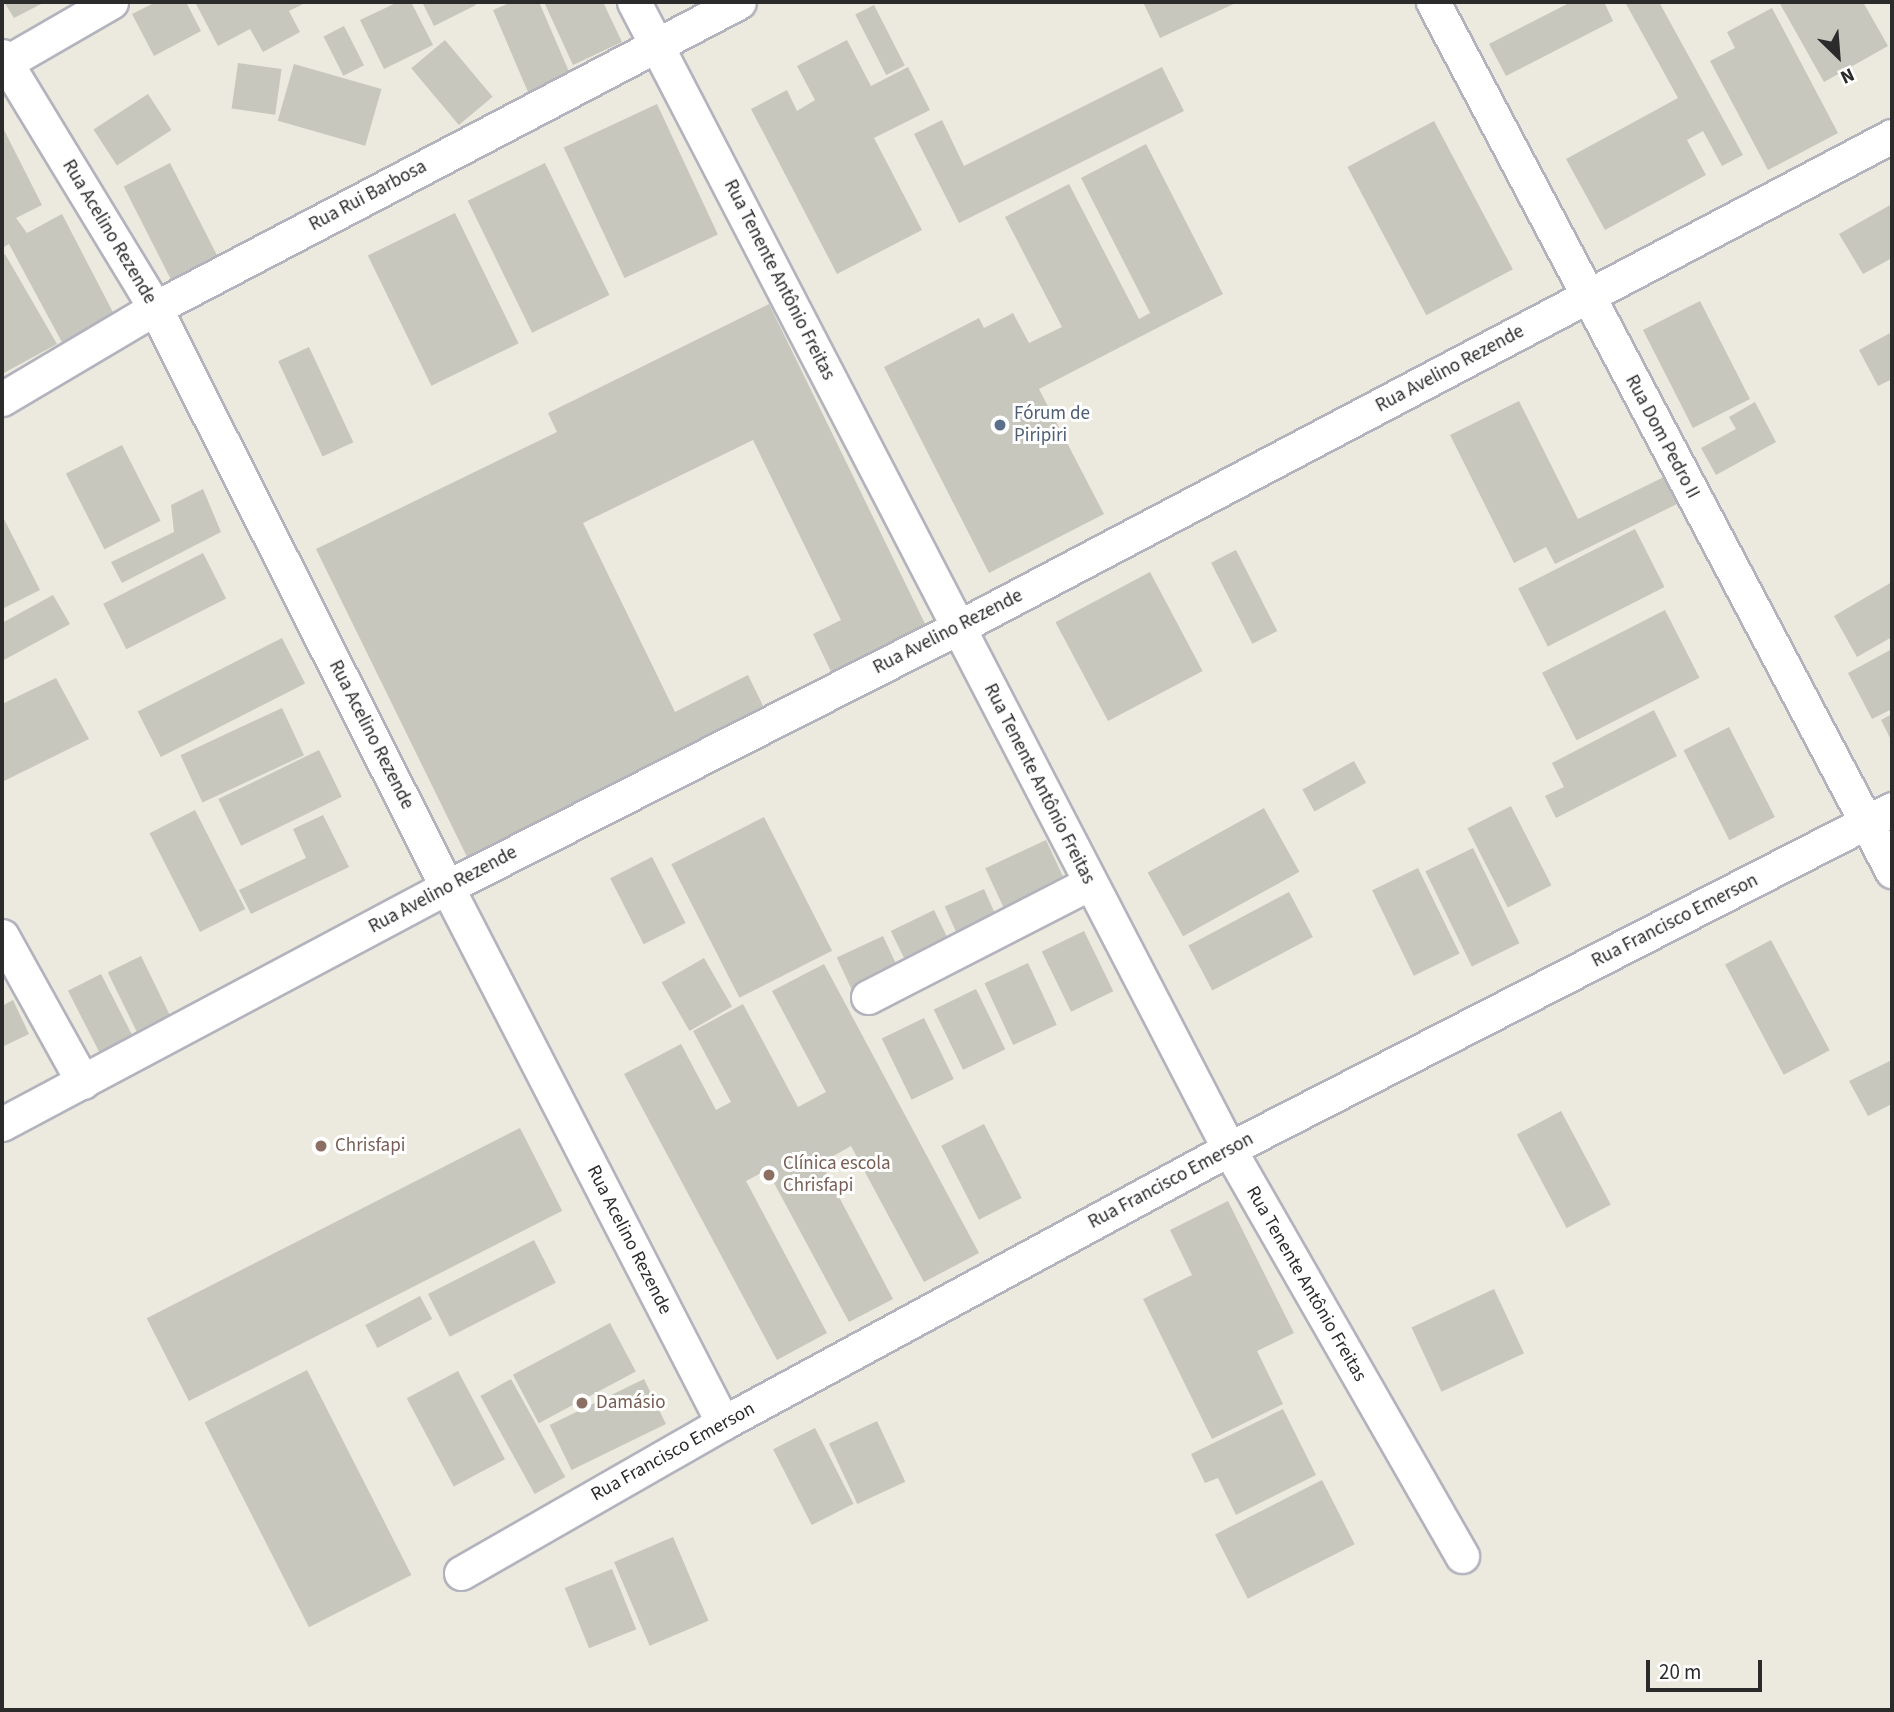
<!DOCTYPE html>
<meta charset="utf-8">
<style>
body{margin:0}
#map{position:relative;width:1894px;height:1712px;overflow:hidden;background:#ece9df;font-family:"Source Sans 3",sans-serif}
div>[style]{position:absolute}
[style*='--x']{left:calc(var(--x)*1px);top:calc(var(--y)*1px);width:calc(var(--w)*1px);rotate:calc(var(--a)*1deg)}
.building>*{inset:0;background:#c8c7bd;transform-origin:0 0}
.roads{filter:drop-shadow(2px 0 #b3b3bd) drop-shadow(-2px 0 #b3b3bd) drop-shadow(0 2px #b3b3bd) drop-shadow(0 -2px #b3b3bd)}
.minor>*{height:33px;margin:-16.5px;padding:0 16.5px;transform-origin:16.5px;border-radius:16.5px;background:#fff}
.dots>*{width:19px;height:19px;translate:-50% -50%;box-sizing:border-box;border:4px solid #fff;border-radius:50%}
span{translate:-50% -50%;white-space:nowrap;text-align:center;line-height:1.15;-webkit-text-stroke:6px #fff;paint-order:stroke}
.street-label{font-size:19px;color:#2b2b2b}
.service-label{font-size:19px;color:#4e5e75}
.left{translate:0 -50%;text-align:left}
.education-label{font-size:19px;color:#785e54}
.frame{position:absolute;inset:0;border:4px solid #2b2b2b;pointer-events:none}
.north{position:absolute;left:1803px;top:21px;width:70px;height:70px;-webkit-text-stroke:5px #fff;paint-order:stroke;rotate:155deg;font-size:19px;font-weight:700;line-height:28px;text-align:center;color:#2b2b2b}
.north::after{content:'';display:block;margin:auto;width:24px;height:32px;background:#2b2b2b;clip-path:polygon(50% 0,100% 100%,50% 72%,0 100%)}
.scale{position:absolute;left:1646px;top:1660px;width:116px;height:32px;box-sizing:border-box;border:4px solid #2b2b2b;border-top:0;padding-left:9px;font-size:21px;line-height:24px;white-space:nowrap;color:#2b2b2b;-webkit-text-stroke:5px #fff;paint-order:stroke}
</style>
<div id="map">
<div class="building">
<div style="clip-path:polygon(4px 2px,45px 2px,14px 18px)"></div>
<div style="clip-path:polygon(156px 2px,186px 2px,201px 31px,154px 56px,132px 14px)"></div>
<div style="clip-path:polygon(195px 2px,307px 2px,289px 11px,300px 32px,263px 52px,250px 29px,218px 46px)"></div>
<div style="clip-path:polygon(398px 2px,411px 2px,433px 45px,384px 69px,360px 20px)"></div>
<div style="clip-path:polygon(422px 2px,474px 2px,476px 5px,434px 26px)"></div>
<div style="clip-path:polygon(512px 2px,539px 2px,570px 74px,528px 92px,493px 10px)"></div>
<div style="clip-path:polygon(544px 2px,603px 2px,622px 42px,573px 65px)"></div>
<div style="clip-path:polygon(1143px 2px,1238px 2px,1160px 38px)"></div>
<div style="clip-path:polygon(1571px 2px,1604px 2px,1613px 21px,1506px 76px,1489px 44px)"></div>
<div style="clip-path:polygon(1625px 2px,1659px 2px,1743px 155px,1722px 166px,1703px 131px,1687px 140px,1706px 175px,1605px 230px,1566px 159px,1678px 98px)"></div>
<div style="clip-path:polygon(1779px 2px,1863px 2px,1888px 46px,1824px 82px)"></div>
<div style="left:874px;top:5px;width:68px;height:21px;rotate:63deg"></div>
<div style="clip-path:polygon(1772px 8px,1838px 133px,1768px 170px,1710px 61px,1735px 48px,1727px 32px)"></div>
<div style="left:344px;top:26px;width:44px;height:23px;rotate:63deg"></div>
<div style="left:445px;top:40px;width:74px;height:44px;rotate:50deg"></div>
<div style="clip-path:polygon(847px 40px,871px 86px,908px 67px,930px 110px,874px 138px,922px 230px,837px 274px,751px 109px,787px 90px,797px 111px,815px 100px,797px 66px)"></div>
<div style="left:238px;top:63px;width:44px;height:46px;rotate:8deg"></div>
<div style="left:294px;top:64px;width:91px;height:59px;rotate:16deg"></div>
<div style="clip-path:polygon(1162px 67px,1184px 111px,959px 223px,914px 134px,942px 120px,964px 166px)"></div>
<div style="left:148px;top:94px;width:43px;height:65px;rotate:57deg"></div>
<div style="left:657px;top:104px;width:144px;height:103px;rotate:65deg"></div>
<div style="left:1434px;top:121px;width:168px;height:98px;rotate:62deg"></div>
<div style="clip-path:polygon(2px 126px,42px 205px,16px 218px,27px 233px,62px 214px,116px 318px,64px 346px,9px 244px,2px 248px)"></div>
<div style="clip-path:polygon(1146px 144px,1223px 294px,1039px 389px,1104px 514px,989px 573px,884px 367px,979px 318px,984px 328px,1013px 313px,1029px 343px,1062px 327px,1005px 217px,1069px 184px,1139px 319px,1150px 313px,1081px 178px)"></div>
<div style="left:170px;top:163px;width:112px;height:52px;rotate:63deg"></div>
<div style="left:545px;top:163px;width:147px;height:86px;rotate:64deg"></div>
<div style="clip-path:polygon(1892px 204px,1892px 258px,1863px 274px,1839px 234px)"></div>
<div style="left:455px;top:213px;width:145px;height:97px;rotate:64deg"></div>
<div style="clip-path:polygon(5px 254px,57px 344px,2px 374px,2px 256px)"></div>
<div style="left:1700px;top:301px;width:110px;height:64px;rotate:63deg"></div>
<div style="clip-path:polygon(769px 304px,932px 638px,837px 684px,813px 634px,841px 620px,753px 440px,583px 523px,675px 712px,748px 675px,769px 718px,470px 863px,316px 549px,557px 432px,548px 413px)"></div>
<div style="clip-path:polygon(1892px 332px,1892px 379px,1878px 386px,1859px 350px)"></div>
<div style="left:309px;top:347px;width:105px;height:34px;rotate:65deg"></div>
<div style="clip-path:polygon(1519px 401px,1578px 519px,1664px 477px,1677px 504px,1555px 564px,1546px 547px,1514px 563px,1450px 435px)"></div>
<div style="clip-path:polygon(1755px 402px,1776px 442px,1716px 475px,1701px 448px,1736px 429px,1729px 417px)"></div>
<div style="left:122px;top:445px;width:85px;height:63px;rotate:63deg"></div>
<div style="clip-path:polygon(203px 489px,221px 532px,122px 583px,111px 562px,174px 532px,171px 505px)"></div>
<div style="clip-path:polygon(2px 515px,40px 590px,2px 609px)"></div>
<div style="left:1635px;top:529px;width:65px;height:131px;rotate:63deg"></div>
<div style="left:1236px;top:550px;width:91px;height:28px;rotate:63deg"></div>
<div style="left:203px;top:553px;width:51px;height:112px;rotate:63deg"></div>
<div style="left:1150px;top:572px;width:112px;height:107px;rotate:62deg"></div>
<div style="clip-path:polygon(1892px 582px,1892px 637px,1857px 657px,1834px 616px)"></div>
<div style="clip-path:polygon(53px 595px,70px 624px,2px 661px,2px 623px)"></div>
<div style="left:1665px;top:610px;width:76px;height:138px;rotate:63deg"></div>
<div style="left:282px;top:638px;width:51px;height:162px;rotate:63deg"></div>
<div style="clip-path:polygon(1892px 649px,1892px 709px,1872px 719px,1848px 673px)"></div>
<div style="clip-path:polygon(56px 678px,89px 739px,2px 782px,2px 704px)"></div>
<div style="left:282px;top:708px;width:52px;height:112px;rotate:65deg"></div>
<div style="clip-path:polygon(1654px 710px,1677px 756px,1556px 818px,1545px 796px,1564px 787px,1552px 763px)"></div>
<div style="clip-path:polygon(1892px 714px,1892px 742px,1881px 720px)"></div>
<div style="left:1729px;top:727px;width:101px;height:51px;rotate:63deg"></div>
<div style="left:319px;top:750px;width:52px;height:112px;rotate:64deg"></div>
<div style="left:1354px;top:761px;width:25px;height:59px;rotate:61deg"></div>
<div style="left:1511px;top:806px;width:89px;height:49px;rotate:63deg"></div>
<div style="left:1264px;top:808px;width:73px;height:133px;rotate:61deg"></div>
<div style="left:195px;top:810px;width:111px;height:51px;rotate:63deg"></div>
<div style="clip-path:polygon(323px 815px,349px 867px,251px 914px,239px 890px,306px 858px,293px 829px)"></div>
<div style="left:764px;top:817px;width:150px;height:104px;rotate:63deg"></div>
<div style="left:1046px;top:840px;width:75px;height:67px;rotate:65deg"></div>
<div style="left:1473px;top:848px;width:106px;height:53px;rotate:64deg"></div>
<div style="left:652px;top:857px;width:74px;height:47px;rotate:63deg"></div>
<div style="left:1418px;top:868px;width:95px;height:51px;rotate:64deg"></div>
<div style="left:984px;top:889px;width:60px;height:43px;rotate:66deg"></div>
<div style="left:1289px;top:892px;width:51px;height:114px;rotate:62deg"></div>
<div style="left:934px;top:910px;width:58px;height:48px;rotate:64deg"></div>
<div style="left:1084px;top:931px;width:67px;height:47px;rotate:64deg"></div>
<div style="left:883px;top:936px;width:63px;height:51px;rotate:65deg"></div>
<div style="left:1771px;top:940px;width:125px;height:52px;rotate:62deg"></div>
<div style="left:141px;top:956px;width:73px;height:37px;rotate:64deg"></div>
<div style="left:704px;top:958px;width:56px;height:49px;rotate:60deg"></div>
<div style="left:1028px;top:963px;width:68px;height:48px;rotate:65deg"></div>
<div style="clip-path:polygon(824px 964px,979px 1253px,924px 1282px,851px 1146px,821px 1163px,893px 1299px,849px 1322px,767px 1170px,746px 1181px,827px 1333px,777px 1360px,624px 1074px,681px 1044px,716px 1110px,731px 1102px,693px 1031px,743px 1004px,798px 1107px,826px 1092px,772px 991px)"></div>
<div style="left:101px;top:974px;width:73px;height:37px;rotate:63deg"></div>
<div style="left:976px;top:989px;width:67px;height:47px;rotate:64deg"></div>
<div style="clip-path:polygon(13px 1000px,29px 1034px,2px 1047px,2px 1006px)"></div>
<div style="left:924px;top:1018px;width:68px;height:47px;rotate:64deg"></div>
<div style="clip-path:polygon(1892px 1060px,1892px 1104px,1868px 1116px,1849px 1081px)"></div>
<div style="left:1561px;top:1111px;width:106px;height:50px;rotate:62deg"></div>
<div style="left:984px;top:1124px;width:83px;height:48px;rotate:63deg"></div>
<div style="left:520px;top:1128px;width:93px;height:419px;rotate:63deg"></div>
<div style="clip-path:polygon(1228px 1201px,1294px 1333px,1257px 1351px,1283px 1404px,1212px 1439px,1143px 1299px,1192px 1275px,1170px 1230px)"></div>
<div style="left:534px;top:1240px;width:48px;height:119px;rotate:63deg"></div>
<div style="left:1494px;top:1289px;width:71px;height:91px;rotate:65deg"></div>
<div style="left:420px;top:1296px;width:26px;height:62px;rotate:62deg"></div>
<div style="left:610px;top:1323px;width:55px;height:110px;rotate:62deg"></div>
<div style="left:307px;top:1370px;width:230px;height:115px;rotate:63deg"></div>
<div style="left:458px;top:1371px;width:100px;height:58px;rotate:62deg"></div>
<div style="left:511px;top:1379px;width:112px;height:35px;rotate:61deg"></div>
<div style="left:644px;top:1379px;width:50px;height:105px;rotate:64deg"></div>
<div style="clip-path:polygon(1283px 1409px,1316px 1475px,1236px 1515px,1218px 1478px,1205px 1483px,1191px 1454px)"></div>
<div style="left:877px;top:1421px;width:67px;height:53px;rotate:65deg"></div>
<div style="left:815px;top:1428px;width:85px;height:47px;rotate:63deg"></div>
<div style="left:1322px;top:1480px;width:72px;height:120px;rotate:63deg"></div>
<div style="left:673px;top:1537px;width:91px;height:64px;rotate:67deg"></div>
<div style="left:612px;top:1569px;width:65px;height:51px;rotate:68deg"></div>
</div>
<div class="roads">
<div class="minor">
<div style="--x:634;--y:2;--w:1292;--a:62.58"></div>
<div style="--x:1229;--y:1149;--w:469;--a:60.2"></div>
<div style="--x:1433;--y:2;--w:983;--a:62.16"></div>
<div style="--x:2;--y:56;--w:295;--a:58.7"></div>
<div style="--x:155;--y:308;--w:648;--a:63.24"></div>
<div style="--x:447;--y:887;--w:603;--a:62.75"></div>
<div style="--x:2;--y:65;--w:126;--a:-30"></div>
<div style="--x:2;--y:399;--w:178;--a:-30.7"></div>
<div style="--x:155;--y:308;--w:659;--a:-27.65"></div>
<div style="--x:2;--y:936;--w:167;--a:61"></div>
<div style="--x:868;--y:997;--w:250;--a:-27.2"></div>
<div style="--x:2;--y:1124;--w:504;--a:-28.04"></div>
<div style="--x:447;--y:887;--w:574;--a:-26.92"></div>
<div style="--x:959;--y:627;--w:1054;--a:-27.76"></div>
<div style="--x:461;--y:1573;--w:302;--a:-29.8"></div>
<div style="--x:723;--y:1423;--w:575;--a:-28.44"></div>
<div style="--x:1229;--y:1149;--w:745;--a:-27.15"></div>
</div>
</div>
<div class="dots">
<div style="left:1000px;top:425px;background:#5c6f8a"></div>
<div style="left:321px;top:1146px;background:#8d6e63"></div>
<div style="left:769px;top:1175px;background:#8d6e63"></div>
<div style="left:582px;top:1403px;background:#8d6e63"></div>
</div>
<div class="street-label">
<span style="left:368px;top:196px;rotate:-28deg">Rua Rui Barbosa</span>
<span style="left:109px;top:232px;rotate:59deg">Rua Acelino Rezende</span>
<span style="left:779px;top:280px;rotate:63deg">Rua Tenente Antônio Freitas</span>
<span style="left:1450px;top:369px;rotate:-28deg">Rua Avelino Rezende</span>
<span style="left:1662px;top:437px;rotate:62deg">Rua Dom Pedro II</span>
<span style="left:948px;top:632px;rotate:-27deg">Rua Avelino Rezende</span>
<span style="left:371px;top:735px;rotate:63deg">Rua Acelino Rezende</span>
<span style="left:1039px;top:784px;rotate:63deg">Rua Tenente Antônio Freitas</span>
<span style="left:443px;top:890px;rotate:-28deg">Rua Avelino Rezende</span>
<span style="left:1675px;top:921px;rotate:-27deg">Rua Francisco Emerson</span>
<span style="left:1171px;top:1181px;rotate:-28deg">Rua Francisco Emerson</span>
<span style="left:629px;top:1240px;rotate:63deg">Rua Acelino Rezende</span>
<span style="left:1306px;top:1284px;rotate:60deg">Rua Tenente Antônio Freitas</span>
<span style="left:673px;top:1452px;rotate:-29deg">Rua Francisco Emerson</span>
</div>
<div class="service-label">
<span class="left" style="left:1014px;top:425px">Fórum de<br>Piripiri</span>
</div>
<div class="education-label">
<span class="left" style="left:335px;top:1146px">Chrisfapi</span>
<span class="left" style="left:783px;top:1175px">Clínica escola<br>Chrisfapi</span>
<span class="left" style="left:596px;top:1403px">Damásio</span>
</div>
<div class="frame"></div>
<div class="north">N</div>
<div class="scale">20 m</div>
</div>
